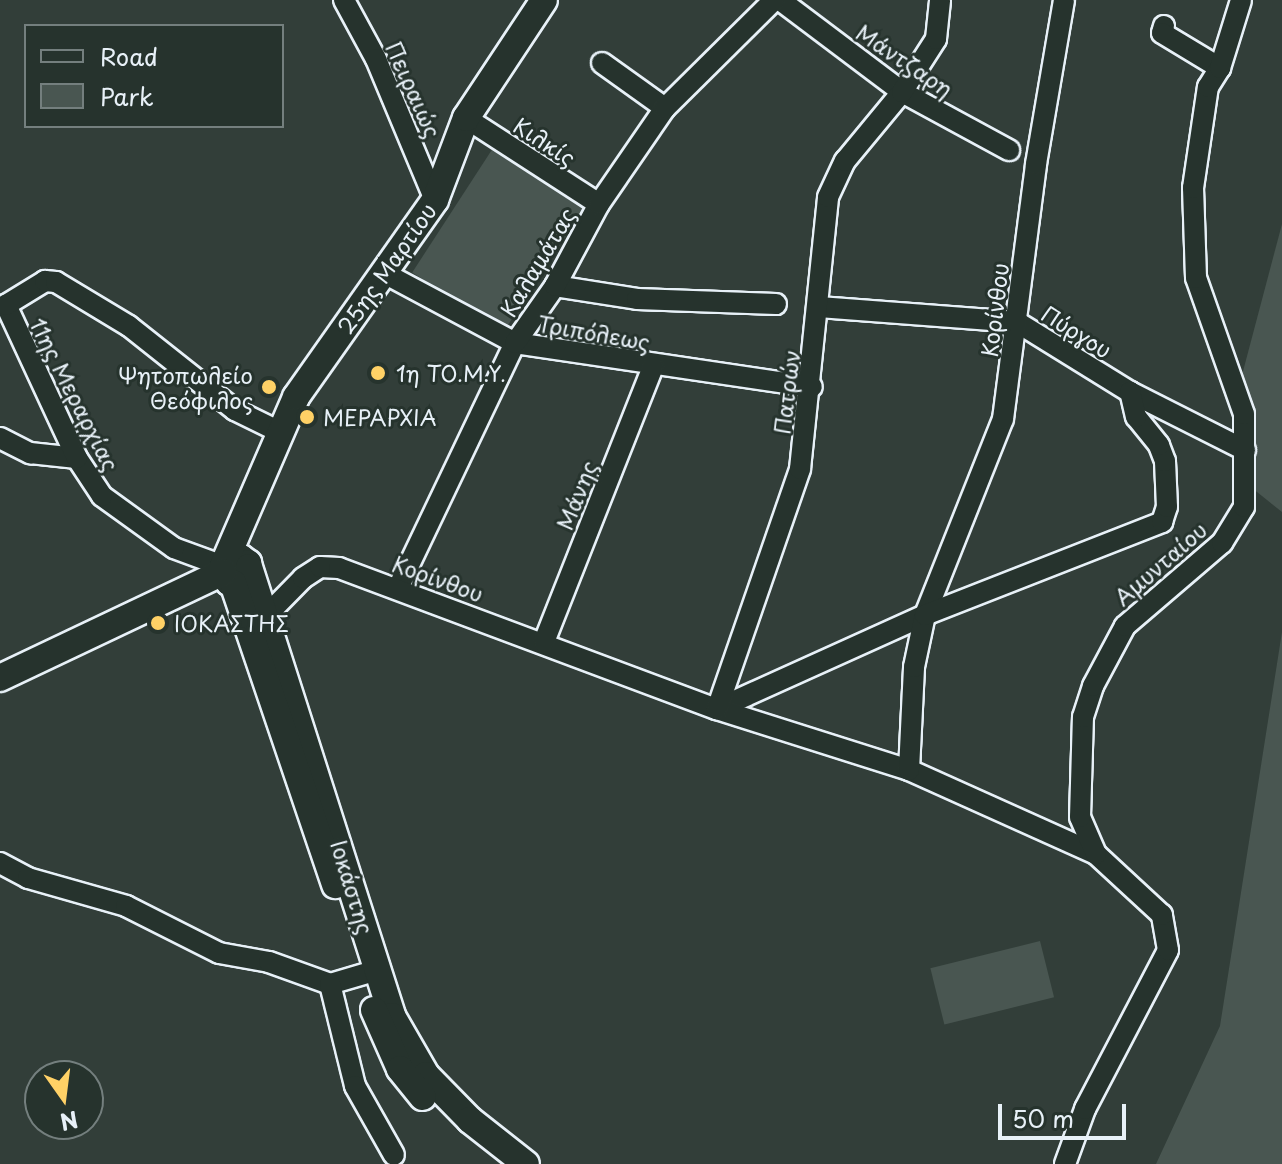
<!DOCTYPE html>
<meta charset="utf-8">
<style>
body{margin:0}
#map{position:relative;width:1282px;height:1164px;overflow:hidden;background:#323e39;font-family:"Playpen Sans",sans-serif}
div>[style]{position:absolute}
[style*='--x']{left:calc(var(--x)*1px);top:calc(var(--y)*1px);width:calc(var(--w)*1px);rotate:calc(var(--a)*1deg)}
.green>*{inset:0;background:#495651;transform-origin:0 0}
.roads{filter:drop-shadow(2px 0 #e8f1f8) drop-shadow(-2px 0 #e8f1f8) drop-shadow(0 2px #e8f1f8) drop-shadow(0 -2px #e8f1f8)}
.minor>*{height:20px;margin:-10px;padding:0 10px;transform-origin:10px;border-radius:10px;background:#26332d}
.tertiary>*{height:26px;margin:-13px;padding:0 13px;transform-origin:13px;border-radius:13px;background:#26332d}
.dots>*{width:22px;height:22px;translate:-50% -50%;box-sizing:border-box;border:4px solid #26332d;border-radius:50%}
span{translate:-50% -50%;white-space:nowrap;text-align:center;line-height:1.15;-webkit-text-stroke:6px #26332d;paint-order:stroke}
.street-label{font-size:22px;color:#e8f1f8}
.poi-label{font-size:22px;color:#e8f1f8}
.left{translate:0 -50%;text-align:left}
.right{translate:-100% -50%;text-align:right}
.legend{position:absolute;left:24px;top:24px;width:260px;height:104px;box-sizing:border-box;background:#26332d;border:2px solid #747f7e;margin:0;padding:10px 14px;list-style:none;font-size:24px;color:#e8f1f8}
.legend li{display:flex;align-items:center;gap:16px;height:40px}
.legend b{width:40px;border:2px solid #747f7e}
.north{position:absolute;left:24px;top:1060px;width:80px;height:80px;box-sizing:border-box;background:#26332d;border:2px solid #747f7e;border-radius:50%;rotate:166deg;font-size:22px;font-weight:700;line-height:32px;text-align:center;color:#e8f1f8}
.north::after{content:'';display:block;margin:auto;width:28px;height:36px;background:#ffd166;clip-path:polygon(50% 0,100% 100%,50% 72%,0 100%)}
.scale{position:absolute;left:998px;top:1104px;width:128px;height:36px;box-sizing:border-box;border:4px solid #e8f1f8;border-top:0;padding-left:10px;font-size:24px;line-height:28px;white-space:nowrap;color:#e8f1f8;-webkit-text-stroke:6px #26332d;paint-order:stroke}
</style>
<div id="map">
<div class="green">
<div style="left:495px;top:145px;width:109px;height:152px;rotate:33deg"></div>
<div style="clip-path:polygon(1282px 224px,1282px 512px,1247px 484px,1237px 394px)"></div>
<div style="clip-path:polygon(1282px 632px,1282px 1164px,1156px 1164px,1220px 1026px)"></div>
<div style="left:1040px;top:941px;width:58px;height:113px;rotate:76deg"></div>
</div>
<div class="roads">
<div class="minor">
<div style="--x:344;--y:0;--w:67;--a:61.5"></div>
<div style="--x:376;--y:59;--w:153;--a:67.3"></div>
<div style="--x:780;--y:0;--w:153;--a:37"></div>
<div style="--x:902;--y:92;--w:122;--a:28.5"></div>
<div style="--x:1164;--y:26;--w:7;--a:106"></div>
<div style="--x:1162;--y:33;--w:68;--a:31.1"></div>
<div style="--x:602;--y:63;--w:77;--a:35.5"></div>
<div style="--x:466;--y:118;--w:158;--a:32.9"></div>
<div style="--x:384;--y:273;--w:149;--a:28.1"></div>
<div style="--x:515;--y:343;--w:300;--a:8.4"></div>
<div style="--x:555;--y:286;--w:83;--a:9"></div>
<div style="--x:637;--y:299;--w:139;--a:2.1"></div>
<div style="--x:819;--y:307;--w:199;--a:4.3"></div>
<div style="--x:1017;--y:322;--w:133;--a:31.8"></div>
<div style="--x:1130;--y:392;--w:129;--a:26.8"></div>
<div style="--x:0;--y:438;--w:34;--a:27"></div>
<div style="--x:30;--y:453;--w:47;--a:6.1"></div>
<div style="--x:223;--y:566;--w:52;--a:-159.8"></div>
<div style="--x:174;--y:548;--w:89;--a:-144.2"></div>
<div style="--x:102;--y:496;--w:45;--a:-123.3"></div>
<div style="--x:77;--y:458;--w:169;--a:-114.9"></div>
<div style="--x:6;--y:305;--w:46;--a:-31.6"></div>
<div style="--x:45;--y:281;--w:11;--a:5"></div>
<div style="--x:56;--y:282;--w:85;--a:31.1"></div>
<div style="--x:129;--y:326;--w:135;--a:38.4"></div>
<div style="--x:235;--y:410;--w:50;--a:26.1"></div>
<div style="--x:398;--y:588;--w:272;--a:-64.5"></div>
<div style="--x:515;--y:343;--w:70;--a:-54.9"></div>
<div style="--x:555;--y:286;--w:93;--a:-61.8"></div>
<div style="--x:599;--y:204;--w:116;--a:-55.5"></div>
<div style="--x:665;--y:108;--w:153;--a:-44.7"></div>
<div style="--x:256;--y:626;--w:67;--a:-45.6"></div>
<div style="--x:303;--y:578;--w:20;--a:-33"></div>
<div style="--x:320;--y:567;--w:19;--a:3"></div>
<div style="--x:339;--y:568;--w:403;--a:20.5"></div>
<div style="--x:717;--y:709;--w:228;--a:-24.3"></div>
<div style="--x:925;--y:615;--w:211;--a:-68.3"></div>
<div style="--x:1003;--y:419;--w:257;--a:-82.6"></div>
<div style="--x:1036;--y:164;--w:166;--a:-80.3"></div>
<div style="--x:544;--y:642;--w:297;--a:-68.4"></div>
<div style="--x:909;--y:770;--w:201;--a:-162.4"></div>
<div style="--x:717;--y:709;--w:254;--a:-70.9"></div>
<div style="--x:800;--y:469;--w:273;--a:-84.1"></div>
<div style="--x:828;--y:197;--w:40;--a:-65"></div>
<div style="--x:845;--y:161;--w:89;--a:-50.4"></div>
<div style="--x:902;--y:92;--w:63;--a:-57.3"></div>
<div style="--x:936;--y:39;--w:39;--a:-84"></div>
<div style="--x:1096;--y:854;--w:205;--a:-155.8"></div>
<div style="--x:909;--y:770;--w:103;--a:-87.2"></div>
<div style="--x:914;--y:667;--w:53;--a:-78.1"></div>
<div style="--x:925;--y:615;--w:255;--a:-21.4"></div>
<div style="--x:1162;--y:522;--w:16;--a:-72"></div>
<div style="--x:1167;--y:507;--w:46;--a:-92.5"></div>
<div style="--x:1165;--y:461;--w:17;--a:-111"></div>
<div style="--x:1159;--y:445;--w:36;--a:-129"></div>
<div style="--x:1136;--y:417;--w:26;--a:-103"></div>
<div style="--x:0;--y:863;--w:32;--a:28"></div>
<div style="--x:28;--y:878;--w:102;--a:15.9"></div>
<div style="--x:126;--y:906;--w:104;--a:26.8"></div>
<div style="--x:219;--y:953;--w:51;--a:10.2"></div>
<div style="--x:269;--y:962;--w:65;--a:19.8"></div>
<div style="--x:330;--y:984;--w:50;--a:-16.3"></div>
<div style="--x:330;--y:984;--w:105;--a:76.2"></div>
<div style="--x:355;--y:1086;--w:79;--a:60.5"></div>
<div style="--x:1065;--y:1164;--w:59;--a:-70"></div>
<div style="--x:1085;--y:1109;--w:179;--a:-62.4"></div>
<div style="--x:1168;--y:950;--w:36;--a:-100"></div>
<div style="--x:1162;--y:915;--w:90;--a:-137.3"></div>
<div style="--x:1096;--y:854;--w:40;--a:-113.4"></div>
<div style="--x:1080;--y:817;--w:100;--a:-88.3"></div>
<div style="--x:1083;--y:717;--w:33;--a:-72"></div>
<div style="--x:1093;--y:686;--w:68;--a:-61.9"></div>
<div style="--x:1125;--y:626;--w:128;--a:-40.6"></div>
<div style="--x:1222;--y:543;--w:42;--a:-58.6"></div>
<div style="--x:1244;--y:507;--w:93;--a:-90"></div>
<div style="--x:1244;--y:414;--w:144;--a:-109.4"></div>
<div style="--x:1196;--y:278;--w:90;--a:-91.9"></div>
<div style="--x:1193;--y:188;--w:102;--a:-81.6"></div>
<div style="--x:1208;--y:87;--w:22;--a:-58"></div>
<div style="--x:1220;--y:68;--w:71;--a:-72.8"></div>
</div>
<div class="tertiary">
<div style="--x:223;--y:566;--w:13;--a:-42"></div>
<div style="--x:233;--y:557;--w:8;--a:7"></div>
<div style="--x:241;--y:558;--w:9;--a:36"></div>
<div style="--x:248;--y:563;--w:13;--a:90"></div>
<div style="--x:248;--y:576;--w:8;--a:135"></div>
<div style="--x:242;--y:582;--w:13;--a:180"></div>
<div style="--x:229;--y:582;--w:17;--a:-111"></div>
<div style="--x:223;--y:566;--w:184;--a:-66.6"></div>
<div style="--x:296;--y:397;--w:241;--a:-54.8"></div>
<div style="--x:435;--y:200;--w:88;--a:-69.3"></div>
<div style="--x:466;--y:118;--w:141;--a:-56.5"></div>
<div style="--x:249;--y:567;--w:471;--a:72.3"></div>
<div style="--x:392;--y:1016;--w:68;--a:60"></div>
<div style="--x:426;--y:1075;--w:63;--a:45.6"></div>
<div style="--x:470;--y:1120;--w:71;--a:38.2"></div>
<div style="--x:233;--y:583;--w:319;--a:71.3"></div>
<div style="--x:0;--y:678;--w:247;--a:-25.4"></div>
<div style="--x:374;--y:1010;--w:64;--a:66.2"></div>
<div style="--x:400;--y:1069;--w:36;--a:51"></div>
</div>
</div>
<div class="dots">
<div style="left:378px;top:373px;background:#ffd166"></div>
<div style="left:269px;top:387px;background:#ffd166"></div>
<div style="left:307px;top:417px;background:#ffd166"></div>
<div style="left:158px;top:623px;background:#ffd166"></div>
</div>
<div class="street-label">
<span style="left:905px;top:60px;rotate:34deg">Μάντζαρη</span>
<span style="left:414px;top:89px;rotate:66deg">Πειραιώς</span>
<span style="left:545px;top:141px;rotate:33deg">Κιλκίς</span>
<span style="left:537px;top:262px;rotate:-59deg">Καλαμάτας</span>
<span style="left:386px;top:268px;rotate:-55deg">25ης Μαρτίου</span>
<span style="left:994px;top:310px;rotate:-83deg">Κορίνθου</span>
<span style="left:1077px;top:331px;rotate:32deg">Πύργου</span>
<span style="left:594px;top:332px;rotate:10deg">Τριπόλεως</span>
<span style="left:786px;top:392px;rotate:-83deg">Πατρών</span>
<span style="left:75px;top:394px;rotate:63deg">11ης Μεραρχίας</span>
<span style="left:576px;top:495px;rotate:-68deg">Μάνης</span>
<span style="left:1160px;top:563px;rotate:-41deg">Αμυνταίου</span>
<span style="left:438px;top:578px;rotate:20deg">Κορίνθου</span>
<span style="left:353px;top:887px;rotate:73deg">Ιοκάστης</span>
</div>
<div class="poi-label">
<span class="left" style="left:396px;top:373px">1η ΤΟ.Μ.Υ.</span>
<span class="right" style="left:253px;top:387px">Ψητοπωλείο<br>Θεόφιλος</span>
<span class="left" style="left:323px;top:417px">ΜΕΡΑΡΧΙΑ</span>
<span class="left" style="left:174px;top:623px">ΙΟΚΑΣΤΗΣ</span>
</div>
<ul class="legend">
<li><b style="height:10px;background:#26332d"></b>Road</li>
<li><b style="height:22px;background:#495651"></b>Park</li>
</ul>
<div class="north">N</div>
<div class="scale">50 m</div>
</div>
